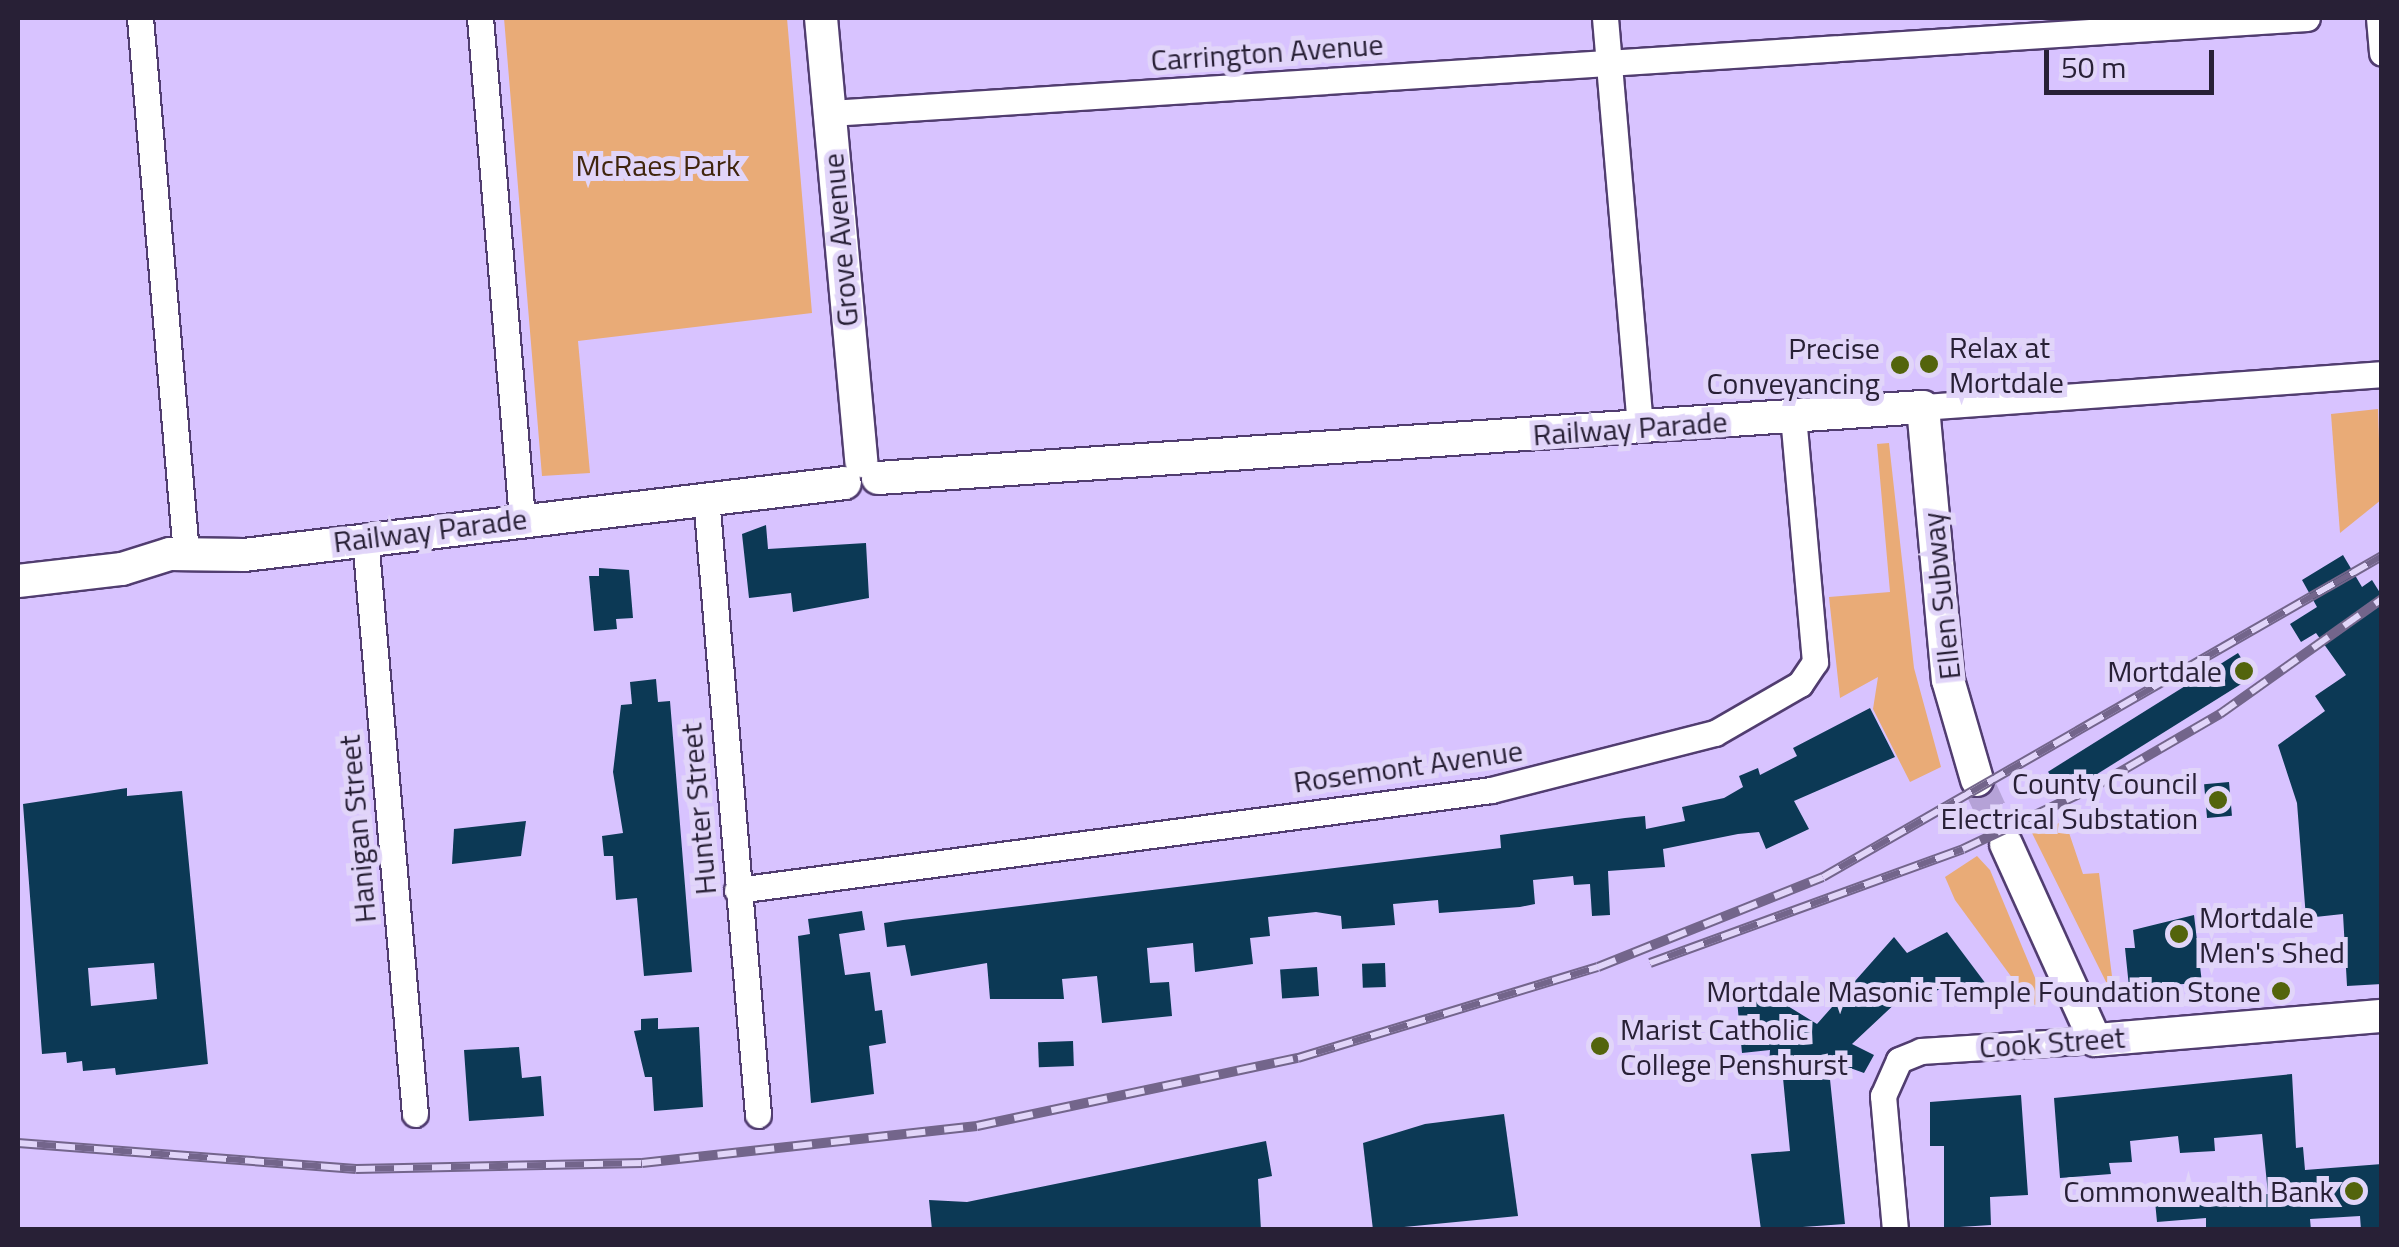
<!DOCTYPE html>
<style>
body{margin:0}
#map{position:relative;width:2399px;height:1247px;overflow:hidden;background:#d8c3ff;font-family:"Titillium Web",sans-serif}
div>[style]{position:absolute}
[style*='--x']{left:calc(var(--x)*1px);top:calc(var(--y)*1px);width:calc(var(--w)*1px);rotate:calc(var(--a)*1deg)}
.green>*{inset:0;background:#e9ab77}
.building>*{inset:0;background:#0c3955;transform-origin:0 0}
.tertiary-tunnel>*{height:32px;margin-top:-16px;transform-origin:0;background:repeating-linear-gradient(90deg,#b5a2d7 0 32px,transparent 0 48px)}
.roads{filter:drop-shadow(2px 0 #513d70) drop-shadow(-2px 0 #513d70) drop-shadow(0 2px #513d70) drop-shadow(0 -2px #513d70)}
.minor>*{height:25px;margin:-12.5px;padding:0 12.5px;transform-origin:12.5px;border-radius:12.5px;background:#fff}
.tertiary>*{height:32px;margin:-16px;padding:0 16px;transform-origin:16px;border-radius:16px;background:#fff}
.rail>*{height:10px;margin-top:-5px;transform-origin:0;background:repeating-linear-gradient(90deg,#e1d5f9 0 19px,#73658b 0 38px);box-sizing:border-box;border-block:2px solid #73658b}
.dots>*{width:28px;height:28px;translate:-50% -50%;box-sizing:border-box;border:5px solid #e1d5f9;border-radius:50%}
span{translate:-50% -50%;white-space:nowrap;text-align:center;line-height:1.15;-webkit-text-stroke:10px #e1d5f9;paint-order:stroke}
.street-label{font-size:30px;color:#282036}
.park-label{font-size:30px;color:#40250d}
.poi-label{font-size:30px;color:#282036}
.left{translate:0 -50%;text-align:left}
.right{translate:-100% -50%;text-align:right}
.frame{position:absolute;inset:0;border:20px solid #282036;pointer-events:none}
.scale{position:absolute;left:2044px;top:50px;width:170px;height:45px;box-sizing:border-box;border:5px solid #282036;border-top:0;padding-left:12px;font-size:30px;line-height:35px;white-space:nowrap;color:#282036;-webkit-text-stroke:8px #e1d5f9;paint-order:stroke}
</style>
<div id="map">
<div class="green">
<div style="clip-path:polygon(504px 18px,787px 18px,812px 313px,578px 341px,590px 473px,542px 476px)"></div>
<div style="clip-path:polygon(2378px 409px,2381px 500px,2340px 533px,2331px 414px)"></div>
<div style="clip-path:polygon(1889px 443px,1914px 668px,1941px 767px,1910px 782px,1873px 709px,1878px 677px,1840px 698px,1829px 597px,1890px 592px,1877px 444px)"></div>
<div style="clip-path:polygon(2065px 821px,2083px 874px,2099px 873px,2115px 1000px,2032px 833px)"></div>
<div style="clip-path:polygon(1977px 856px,1990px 870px,2046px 1004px,2032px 1005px,1955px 900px,1945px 877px)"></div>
</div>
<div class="building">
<div style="clip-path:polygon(766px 525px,768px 549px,866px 543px,869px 598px,793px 612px,791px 593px,749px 598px,742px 534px)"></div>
<div style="clip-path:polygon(2343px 555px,2362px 587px,2372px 580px,2382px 596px,2382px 984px,2347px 986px,2343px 914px,2306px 918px,2297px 803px,2278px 745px,2325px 711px,2315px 696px,2346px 675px,2316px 633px,2301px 642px,2290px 624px,2317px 607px,2302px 580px)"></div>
<div style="clip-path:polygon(599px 568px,629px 570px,633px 618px,616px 619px,617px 629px,594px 631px,589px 576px,599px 576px)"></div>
<div style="left:2238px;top:653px;width:28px;height:224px;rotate:58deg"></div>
<div style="clip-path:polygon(656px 679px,658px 702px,670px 701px,692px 972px,644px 976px,637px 898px,616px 900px,613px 856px,604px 856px,602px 836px,623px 833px,613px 772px,621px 705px,632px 704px,630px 682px)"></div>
<div style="clip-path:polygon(1870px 708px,1895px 757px,1794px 801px,1809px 829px,1766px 849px,1759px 832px,1738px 834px,1663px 849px,1665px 867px,1608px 871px,1610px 915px,1592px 916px,1590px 884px,1574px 885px,1573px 876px,1533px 880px,1535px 904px,1520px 907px,1439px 913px,1438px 900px,1393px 904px,1395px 925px,1342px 929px,1341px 916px,1316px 912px,1268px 917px,1270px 936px,1250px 938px,1253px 964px,1195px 972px,1193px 943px,1147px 948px,1150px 983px,1169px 982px,1172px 1016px,1102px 1023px,1097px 976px,1062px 979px,1064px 999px,990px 999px,987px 963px,911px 976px,905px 945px,887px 947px,884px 923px,903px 920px,1501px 848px,1500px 835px,1625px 818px,1645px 816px,1646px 829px,1685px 821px,1682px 807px,1724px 798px,1743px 787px,1739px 776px,1758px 768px,1760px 775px,1797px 756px,1793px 748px)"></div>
<div style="left:2229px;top:782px;width:34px;height:25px;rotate:85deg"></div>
<div style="clip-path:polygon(evenodd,127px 788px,127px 796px,182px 791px,208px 1064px,116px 1075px,115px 1068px,83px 1071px,82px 1061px,67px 1063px,66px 1052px,42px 1054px,23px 804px,127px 788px,154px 963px,157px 999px,91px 1006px,88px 968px,154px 963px)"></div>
<div style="clip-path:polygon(526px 821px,521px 856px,452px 864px,454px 829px)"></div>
<div style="clip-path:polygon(862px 911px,865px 930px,839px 934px,845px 975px,870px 972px,875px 1011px,882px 1010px,886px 1043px,869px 1046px,874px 1094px,811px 1103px,798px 936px,810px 934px,808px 919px)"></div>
<div style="clip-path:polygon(2194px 915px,2202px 983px,2129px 987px,2125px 948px,2135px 948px,2133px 930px)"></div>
<div style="clip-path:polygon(1947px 932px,1986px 984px,1952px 999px,1942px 987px,1924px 1000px,1917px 991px,1900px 999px,1852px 1044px,1874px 1055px,1864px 1073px,1828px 1060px,1845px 1224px,1761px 1230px,1751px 1154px,1790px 1151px,1783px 1078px,1768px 1077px,1770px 1050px,1742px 1053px,1737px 1000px,1760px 989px,1817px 1024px,1894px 937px,1907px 953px)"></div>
<div style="left:1385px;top:963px;width:24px;height:23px;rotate:88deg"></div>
<div style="left:1317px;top:967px;width:29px;height:37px;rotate:86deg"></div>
<div style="clip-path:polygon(658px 1018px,658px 1029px,699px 1027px,703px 1107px,654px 1111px,652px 1077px,645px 1077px,634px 1031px,641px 1030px,641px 1019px)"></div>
<div style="left:1073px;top:1041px;width:25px;height:35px;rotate:88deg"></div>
<div style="clip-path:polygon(519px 1047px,522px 1078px,541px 1076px,544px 1116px,469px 1121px,464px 1050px)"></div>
<div style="clip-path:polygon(2292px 1074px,2296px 1148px,2303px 1147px,2305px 1170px,2382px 1164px,2382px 1230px,2361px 1230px,2360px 1216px,2310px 1219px,2311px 1230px,2206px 1230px,2206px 1218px,2157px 1222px,2155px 1201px,2268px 1194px,2262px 1134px,2214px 1138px,2215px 1151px,2180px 1153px,2178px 1136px,2130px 1141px,2132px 1162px,2109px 1163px,2111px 1174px,2060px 1178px,2054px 1098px)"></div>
<div style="clip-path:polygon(2021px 1095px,2028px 1195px,1990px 1197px,1991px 1225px,1944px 1228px,1944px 1146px,1930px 1146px,1930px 1102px)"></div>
<div style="clip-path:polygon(1504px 1114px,1518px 1216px,1373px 1230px,1363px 1143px,1425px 1124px)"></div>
<div style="clip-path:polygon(1266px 1141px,1272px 1176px,1258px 1179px,1261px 1230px,932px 1230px,929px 1200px,967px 1202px)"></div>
</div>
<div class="tertiary-tunnel">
<div style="--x:1977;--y:780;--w:70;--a:65.6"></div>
</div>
<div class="roads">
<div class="minor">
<div style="--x:140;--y:18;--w:537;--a:85.09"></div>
<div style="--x:480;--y:18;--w:502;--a:85.2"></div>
<div style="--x:1605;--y:18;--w:411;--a:85.1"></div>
<div style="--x:2379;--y:18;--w:35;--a:85"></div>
<div style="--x:830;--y:113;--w:1480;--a:-3.68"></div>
<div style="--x:1923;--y:407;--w:460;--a:-4.1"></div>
<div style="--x:706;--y:497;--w:620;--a:85.19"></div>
<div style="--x:365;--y:538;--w:578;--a:85.04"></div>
<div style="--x:737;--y:890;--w:761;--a:-7.55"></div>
<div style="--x:1491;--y:790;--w:231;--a:-14.3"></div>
<div style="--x:1715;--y:733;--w:98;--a:-30"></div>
<div style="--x:1800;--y:684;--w:27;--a:-56"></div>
<div style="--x:1815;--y:662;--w:246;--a:-95.1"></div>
<div style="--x:1895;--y:1230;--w:135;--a:-95.1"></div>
<div style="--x:1883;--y:1096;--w:39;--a:-66"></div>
<div style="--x:1899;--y:1060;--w:24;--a:-22"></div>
<div style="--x:1921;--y:1051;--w:174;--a:-3.6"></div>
</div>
<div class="tertiary">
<div style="--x:821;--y:18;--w:445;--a:84.8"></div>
<div style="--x:878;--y:478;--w:1047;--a:-3.89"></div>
<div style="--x:1923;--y:407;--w:274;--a:84.8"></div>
<div style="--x:1948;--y:680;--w:104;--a:73.8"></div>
<div style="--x:18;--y:581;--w:105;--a:-6.6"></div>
<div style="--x:122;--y:569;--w:50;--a:-17.4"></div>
<div style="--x:170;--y:554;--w:74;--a:0.8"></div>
<div style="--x:244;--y:555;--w:605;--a:-6.83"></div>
<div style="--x:2006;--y:844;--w:215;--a:65.6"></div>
<div style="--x:2095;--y:1040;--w:288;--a:-4.8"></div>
</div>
</div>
<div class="rail">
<div style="--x:1650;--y:963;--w:333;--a:-20"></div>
<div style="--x:1963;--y:849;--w:145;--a:-25.3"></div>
<div style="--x:2094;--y:787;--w:146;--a:-30.1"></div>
<div style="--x:2220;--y:714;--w:199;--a:-35.4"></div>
<div style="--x:18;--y:1143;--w:339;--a:4.4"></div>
<div style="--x:356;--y:1169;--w:286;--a:-1.2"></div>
<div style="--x:642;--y:1163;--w:337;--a:-6.3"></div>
<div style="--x:977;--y:1126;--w:328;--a:-12"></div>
<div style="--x:1298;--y:1058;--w:313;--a:-16.9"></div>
<div style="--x:1598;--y:967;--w:242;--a:-21.8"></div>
<div style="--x:1823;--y:877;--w:645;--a:-29.87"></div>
</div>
<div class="dots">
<div style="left:1929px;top:364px;background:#53640c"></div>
<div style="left:1900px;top:365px;background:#53640c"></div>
<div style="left:2244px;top:671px;background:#53640c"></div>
<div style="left:2218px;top:800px;background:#53640c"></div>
<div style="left:2179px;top:934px;background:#53640c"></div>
<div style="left:2281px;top:991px;background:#53640c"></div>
<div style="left:1600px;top:1046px;background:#53640c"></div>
<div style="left:2354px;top:1191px;background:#53640c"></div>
</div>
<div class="street-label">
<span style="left:1267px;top:52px;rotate:-4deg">Carrington Avenue</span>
<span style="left:840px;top:240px;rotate:-95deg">Grove Avenue</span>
<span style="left:1630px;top:428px;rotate:-4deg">Railway Parade</span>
<span style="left:430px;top:530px;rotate:-7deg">Railway Parade</span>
<span style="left:1941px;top:596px;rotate:-96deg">Ellen Subway</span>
<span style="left:1408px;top:766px;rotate:-8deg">Rosemont Avenue</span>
<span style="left:698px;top:809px;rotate:-95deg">Hunter Street</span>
<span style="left:357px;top:829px;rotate:-95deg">Hanigan Street</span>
<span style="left:2052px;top:1042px;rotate:-4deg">Cook Street</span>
</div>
<div class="park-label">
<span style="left:658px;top:165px">McRaes Park</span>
</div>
<div class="poi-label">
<span class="left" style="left:1949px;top:364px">Relax at<br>Mortdale</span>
<span class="right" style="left:1880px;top:365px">Precise<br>Conveyancing</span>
<span class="right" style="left:2222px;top:671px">Mortdale</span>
<span class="right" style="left:2198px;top:800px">County Council<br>Electrical Substation</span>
<span class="left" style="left:2199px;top:934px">Mortdale<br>Men's Shed</span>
<span class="right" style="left:2261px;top:991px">Mortdale Masonic Temple Foundation Stone</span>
<span class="left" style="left:1620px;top:1046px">Marist Catholic<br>College Penshurst</span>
<span class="right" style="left:2334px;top:1191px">Commonwealth Bank</span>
</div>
<div class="frame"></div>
<div class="scale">50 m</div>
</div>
